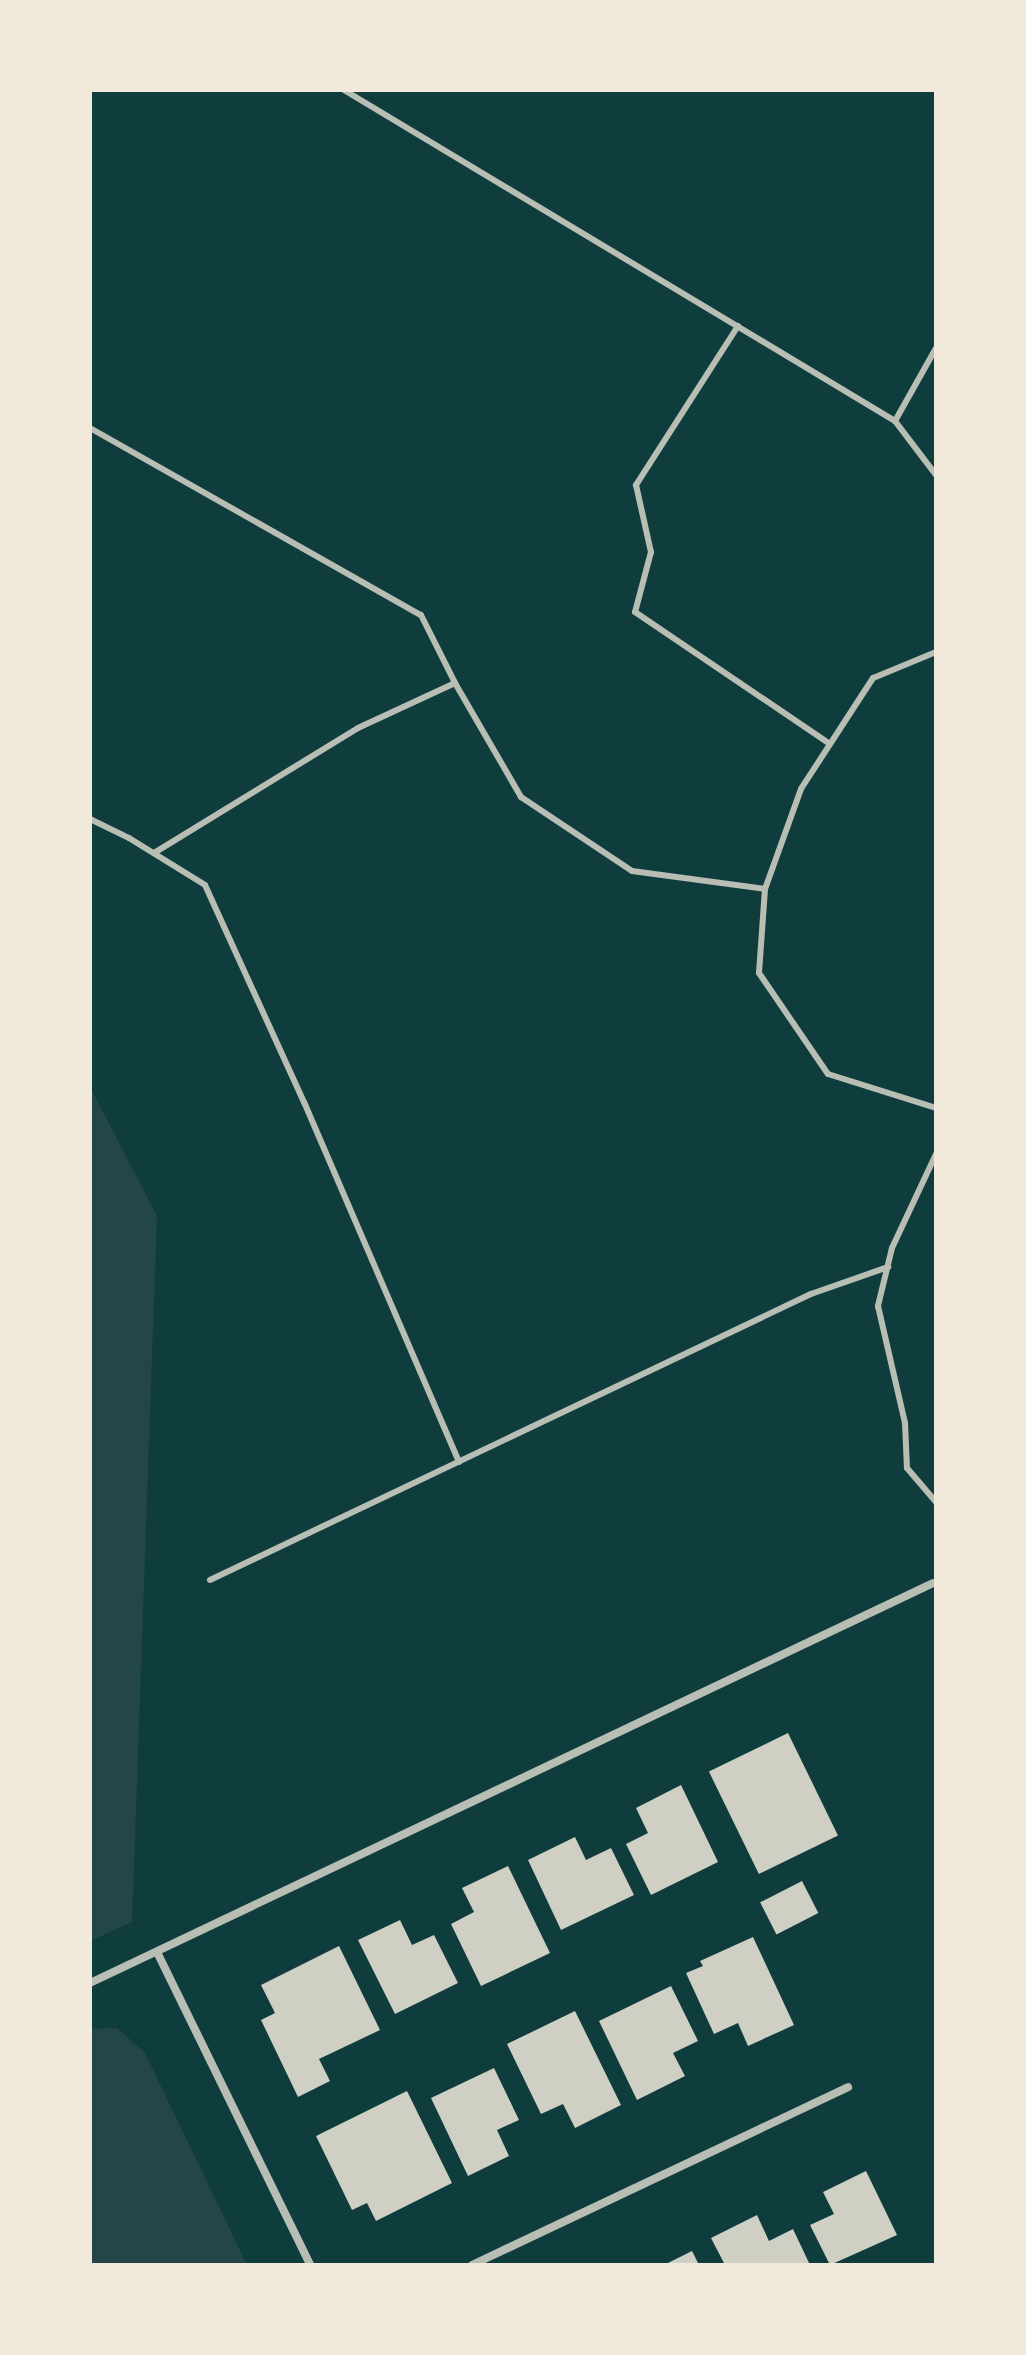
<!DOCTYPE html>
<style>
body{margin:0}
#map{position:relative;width:1026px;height:2355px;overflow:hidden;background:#0f3d3e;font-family:"DejaVu Sans",sans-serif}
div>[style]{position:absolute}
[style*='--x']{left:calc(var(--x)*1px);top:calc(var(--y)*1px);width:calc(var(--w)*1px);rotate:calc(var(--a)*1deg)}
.green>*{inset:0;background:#244646}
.building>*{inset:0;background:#cfcfc3;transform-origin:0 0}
.service>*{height:6px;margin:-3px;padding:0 3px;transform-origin:3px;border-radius:3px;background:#b8beb3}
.minor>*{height:8px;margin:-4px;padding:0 4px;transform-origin:4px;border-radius:4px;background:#b8beb3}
span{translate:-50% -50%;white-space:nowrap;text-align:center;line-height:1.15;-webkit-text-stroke:6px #f1e9da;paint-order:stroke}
.frame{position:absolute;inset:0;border:92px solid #f1e9da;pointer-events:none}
</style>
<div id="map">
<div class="green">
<div style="clip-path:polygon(90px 1087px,157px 1216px,132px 1922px,90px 1941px)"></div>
<div style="clip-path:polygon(117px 2028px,145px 2053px,247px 2265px,90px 2265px,90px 2029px)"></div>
</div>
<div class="building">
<div style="left:788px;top:1733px;width:114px;height:88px;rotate:64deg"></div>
<div style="clip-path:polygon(681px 1785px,718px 1862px,651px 1895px,626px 1844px,648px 1833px,636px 1808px)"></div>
<div style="clip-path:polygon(575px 1837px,586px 1860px,611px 1848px,634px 1895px,561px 1930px,528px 1860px)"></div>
<div style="clip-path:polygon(508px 1866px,550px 1953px,481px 1986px,451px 1924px,474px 1912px,462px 1888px)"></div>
<div style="left:802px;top:1881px;width:36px;height:47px;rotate:63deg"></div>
<div style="clip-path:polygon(400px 1920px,412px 1945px,434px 1935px,458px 1983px,395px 2014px,358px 1940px)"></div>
<div style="clip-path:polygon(753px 1937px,794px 2025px,748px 2046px,738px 2023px,714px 2034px,686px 1973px,703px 1966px,700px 1961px)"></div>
<div style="clip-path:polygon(339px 1946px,380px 2030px,319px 2059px,330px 2081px,298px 2097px,261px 2020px,275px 2013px,261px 1985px)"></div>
<div style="clip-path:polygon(671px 1986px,698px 2041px,673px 2053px,685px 2076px,637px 2100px,599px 2021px)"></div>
<div style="clip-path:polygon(575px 2011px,621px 2105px,575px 2128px,563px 2104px,541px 2114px,507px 2044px)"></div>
<div style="clip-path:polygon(494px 2068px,519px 2120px,497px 2130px,509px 2156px,468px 2176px,431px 2098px)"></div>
<div style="clip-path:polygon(407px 2091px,452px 2183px,376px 2221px,367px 2203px,352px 2210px,316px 2136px)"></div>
<div style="clip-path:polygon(866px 2171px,897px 2235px,830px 2265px,810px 2225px,834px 2214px,823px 2192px)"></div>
<div style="clip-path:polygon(757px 2215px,769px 2241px,793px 2229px,810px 2265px,725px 2265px,711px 2238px)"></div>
<div style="clip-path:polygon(692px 2251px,699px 2265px,664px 2265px)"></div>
</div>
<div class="service">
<div style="--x:344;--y:90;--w:643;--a:30.99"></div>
<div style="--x:738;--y:326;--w:189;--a:122.7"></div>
<div style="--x:636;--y:485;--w:69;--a:77.4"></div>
<div style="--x:651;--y:552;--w:62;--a:104.9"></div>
<div style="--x:635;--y:612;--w:235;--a:34.1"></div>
<div style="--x:936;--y:348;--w:84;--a:119.3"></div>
<div style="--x:895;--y:421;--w:68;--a:52.8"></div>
<div style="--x:90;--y:428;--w:380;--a:29.5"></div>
<div style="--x:421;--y:615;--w:76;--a:63.4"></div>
<div style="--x:455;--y:683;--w:107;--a:155.1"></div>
<div style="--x:358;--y:728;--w:239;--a:148.5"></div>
<div style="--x:936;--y:652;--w:68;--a:157.6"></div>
<div style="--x:873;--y:678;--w:132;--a:123"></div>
<div style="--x:801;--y:789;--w:106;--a:109.8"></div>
<div style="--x:765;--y:889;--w:84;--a:94.1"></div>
<div style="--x:759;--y:973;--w:122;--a:55.7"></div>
<div style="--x:828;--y:1074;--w:113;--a:17.5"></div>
<div style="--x:455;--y:683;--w:132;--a:59.9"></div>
<div style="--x:521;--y:797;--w:133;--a:33.7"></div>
<div style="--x:632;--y:871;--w:134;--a:7.7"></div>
<div style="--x:90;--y:819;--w:43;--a:26"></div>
<div style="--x:129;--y:838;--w:89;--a:31.7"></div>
<div style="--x:205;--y:885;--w:239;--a:65.5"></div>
<div style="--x:304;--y:1102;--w:392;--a:66.7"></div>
<div style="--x:936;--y:1154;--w:104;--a:115.1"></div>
<div style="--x:892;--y:1248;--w:60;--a:103.6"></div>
<div style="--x:878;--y:1306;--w:120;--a:77"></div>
<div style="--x:905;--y:1423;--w:45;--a:87.5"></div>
<div style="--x:907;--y:1468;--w:45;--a:49.5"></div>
<div style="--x:210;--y:1580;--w:666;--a:-25.45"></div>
<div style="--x:811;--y:1294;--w:82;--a:-19.3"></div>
</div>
<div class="minor">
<div style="--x:157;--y:1952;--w:348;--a:63.9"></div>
<div style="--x:90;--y:1983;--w:933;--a:-25.38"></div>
<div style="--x:472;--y:2265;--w:416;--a:-25.3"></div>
</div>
<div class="frame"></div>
</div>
